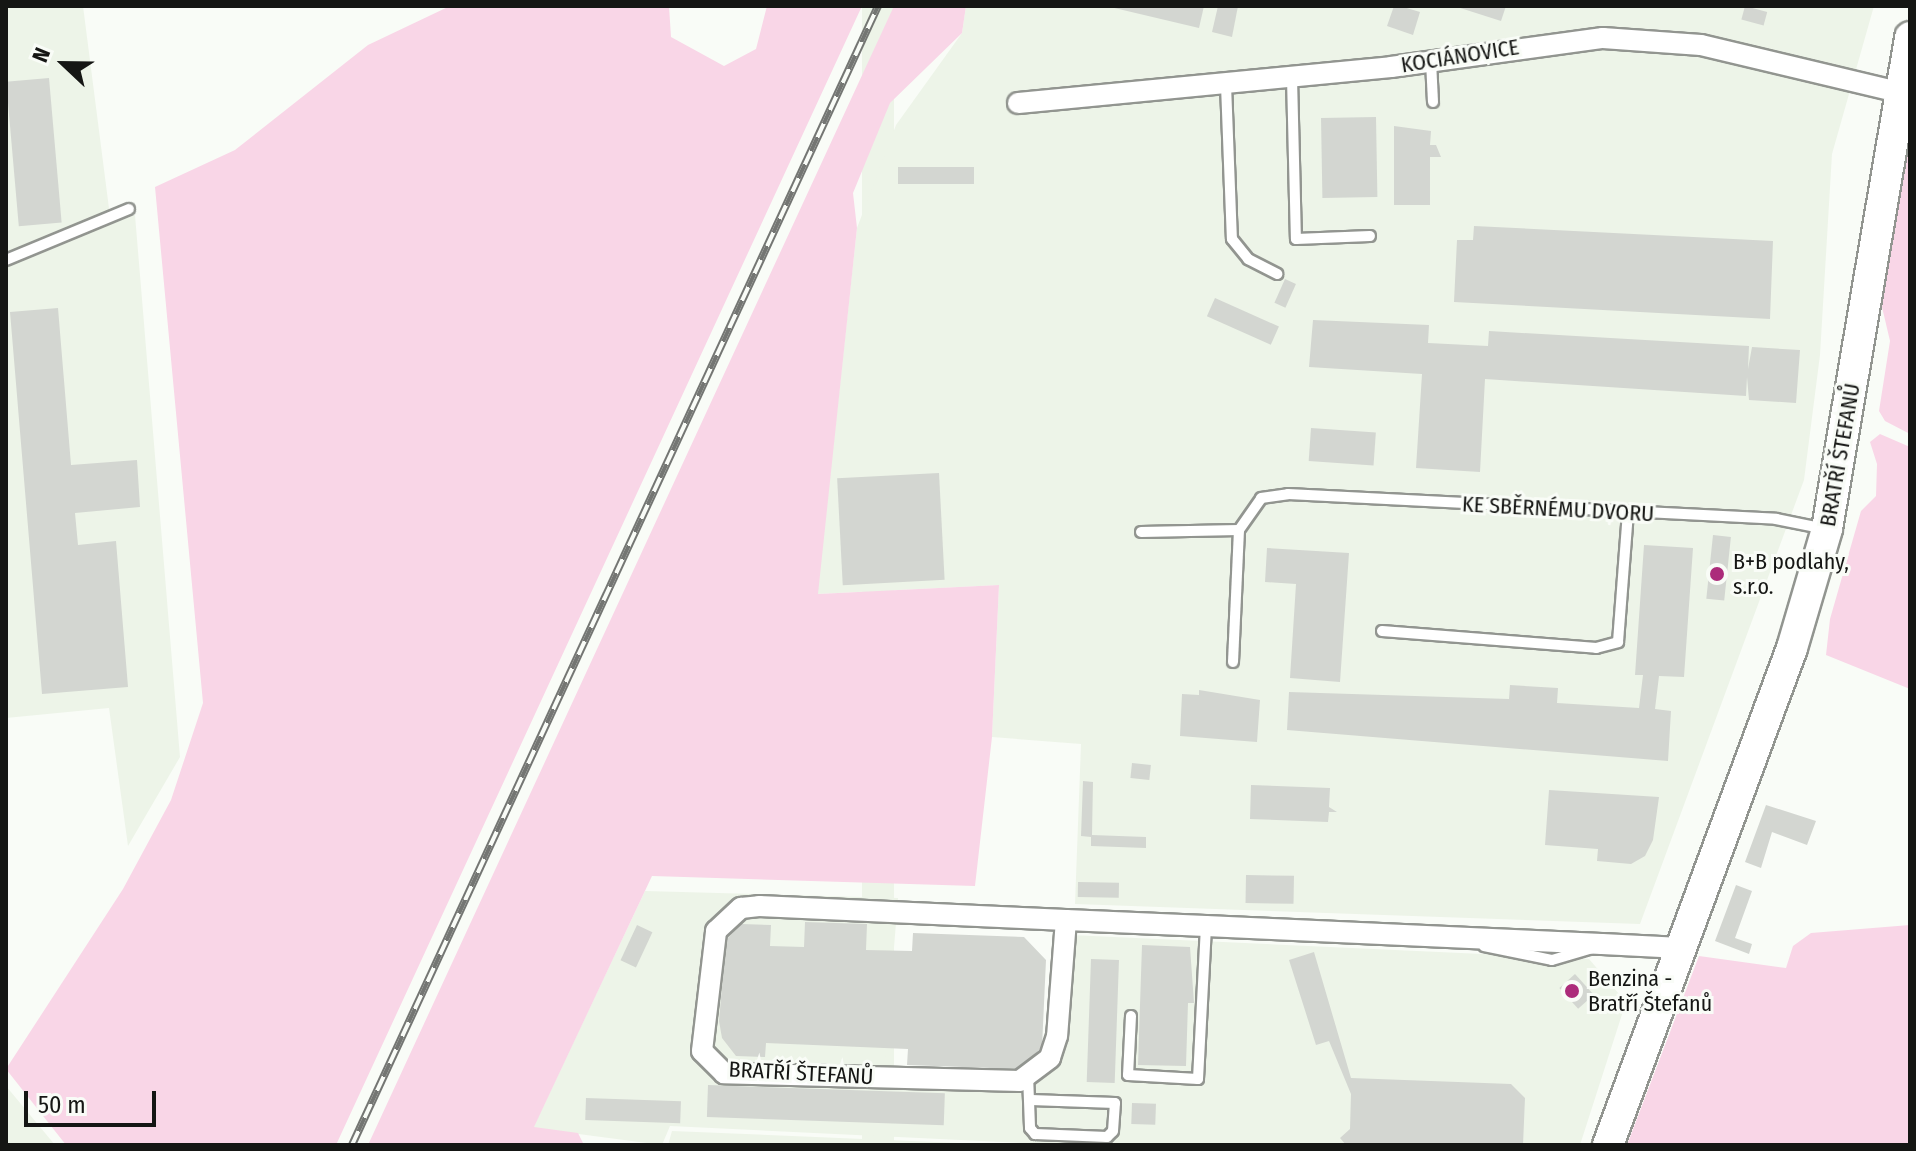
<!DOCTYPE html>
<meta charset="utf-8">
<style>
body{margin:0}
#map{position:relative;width:1916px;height:1151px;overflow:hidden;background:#f9fcf7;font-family:"Fira Sans Condensed",sans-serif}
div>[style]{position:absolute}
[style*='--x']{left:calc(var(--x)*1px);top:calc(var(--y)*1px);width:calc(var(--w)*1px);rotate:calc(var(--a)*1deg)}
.built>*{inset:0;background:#edf4e8;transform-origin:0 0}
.green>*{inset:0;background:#f9d6e7}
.building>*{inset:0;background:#d3d6d1;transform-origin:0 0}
.roads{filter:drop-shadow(2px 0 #929590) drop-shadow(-2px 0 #929590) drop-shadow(0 2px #929590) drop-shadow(0 -2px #929590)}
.service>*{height:10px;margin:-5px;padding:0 5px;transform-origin:5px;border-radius:5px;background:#fff}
.minor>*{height:20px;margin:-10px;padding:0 10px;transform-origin:10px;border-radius:10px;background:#fff}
.primary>*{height:30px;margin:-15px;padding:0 15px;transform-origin:15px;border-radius:15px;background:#fff}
.rail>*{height:8px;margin-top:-4px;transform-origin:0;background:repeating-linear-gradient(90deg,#f9fcf7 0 15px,#747673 0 30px);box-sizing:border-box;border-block:2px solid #747673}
.dots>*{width:22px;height:22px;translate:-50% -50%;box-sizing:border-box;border:4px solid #f9fcf7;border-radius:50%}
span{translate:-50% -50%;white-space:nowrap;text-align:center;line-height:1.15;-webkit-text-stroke:6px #f9fcf7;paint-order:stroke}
.street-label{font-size:22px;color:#151614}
.poi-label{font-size:22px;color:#151614}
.left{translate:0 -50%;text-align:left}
.frame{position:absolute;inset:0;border:8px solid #151614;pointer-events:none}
.north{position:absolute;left:24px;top:24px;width:80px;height:80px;-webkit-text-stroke:6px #f9fcf7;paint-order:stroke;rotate:292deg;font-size:22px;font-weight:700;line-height:32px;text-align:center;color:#151614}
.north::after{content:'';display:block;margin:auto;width:28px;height:36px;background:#151614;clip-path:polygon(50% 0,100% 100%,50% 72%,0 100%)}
.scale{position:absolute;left:24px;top:1091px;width:132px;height:36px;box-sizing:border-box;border:4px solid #151614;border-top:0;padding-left:10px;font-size:24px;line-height:28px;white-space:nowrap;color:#151614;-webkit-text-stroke:6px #f9fcf7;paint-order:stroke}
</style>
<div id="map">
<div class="built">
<div style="clip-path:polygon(6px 6px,83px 6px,111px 224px,135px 215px,180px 757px,128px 846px,109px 708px,6px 718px)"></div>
<div style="left:862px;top:6px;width:32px;height:1255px"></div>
<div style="clip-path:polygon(966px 6px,1874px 6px,1832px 154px,1820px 355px,1804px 480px,1640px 924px,1075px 904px,1081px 744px,992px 737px,999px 585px,817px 594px,857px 228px,896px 125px,962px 33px)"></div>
<div style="clip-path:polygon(645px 891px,898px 898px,883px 1084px,1001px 1091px,1048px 1073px,1061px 1055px,1071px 935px,1589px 959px,1626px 1002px,1580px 1145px,1064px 1145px,670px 1126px,662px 1145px,533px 1128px)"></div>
<div style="clip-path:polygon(6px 1086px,55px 1145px,56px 1145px,6px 1145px)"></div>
<div style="clip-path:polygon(672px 1131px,1006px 1145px,668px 1145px)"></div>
</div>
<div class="green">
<div style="clip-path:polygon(450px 6px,669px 6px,671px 37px,724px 66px,756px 49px,767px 6px,862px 6px,336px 1145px,66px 1145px,6px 1069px,123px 889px,171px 800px,203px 703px,155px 187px,235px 150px,368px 45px)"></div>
<div style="clip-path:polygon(894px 6px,966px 6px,962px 33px,890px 103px,853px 193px,857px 228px,818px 594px,999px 585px,992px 737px,975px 886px,652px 876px,534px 1127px,578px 1133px,584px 1145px,368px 1145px)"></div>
<div style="clip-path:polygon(1910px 131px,1910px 434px,1885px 421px,1879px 411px,1890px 341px,1882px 307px)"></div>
<div style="clip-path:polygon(1880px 434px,1910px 447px,1910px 689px,1826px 655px,1830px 619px,1861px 511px,1876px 496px,1877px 464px,1870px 442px)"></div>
<div style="clip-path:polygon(1910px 925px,1910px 1145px,1627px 1145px,1699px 956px,1786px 968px,1793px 946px,1811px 933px)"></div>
</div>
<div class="building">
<div style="clip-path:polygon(1106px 6px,1204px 6px,1199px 28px)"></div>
<div style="clip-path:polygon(1218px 6px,1238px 6px,1232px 37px,1212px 32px)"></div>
<div style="clip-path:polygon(1400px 6px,1420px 12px,1413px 35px,1387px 26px,1394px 6px)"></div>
<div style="clip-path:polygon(1454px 6px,1506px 6px,1501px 21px)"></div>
<div style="left:1745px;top:6px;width:23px;height:14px;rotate:15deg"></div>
<div style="left:49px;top:78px;width:145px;height:43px;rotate:85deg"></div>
<div style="left:1376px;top:117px;width:80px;height:55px;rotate:89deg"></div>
<div style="clip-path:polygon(1394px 126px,1431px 131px,1430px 145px,1436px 145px,1441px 157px,1430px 157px,1430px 205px,1394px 205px)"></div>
<div style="left:974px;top:167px;width:17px;height:76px;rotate:90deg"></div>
<div style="clip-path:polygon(1474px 226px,1773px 241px,1770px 319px,1454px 302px,1457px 240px,1473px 240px)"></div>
<div style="left:1285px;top:279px;width:12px;height:26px;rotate:24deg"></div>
<div style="left:1215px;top:298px;width:70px;height:20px;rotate:24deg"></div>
<div style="clip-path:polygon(58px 308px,71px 465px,137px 460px,140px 507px,75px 513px,78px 545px,116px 541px,128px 687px,42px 694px,10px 312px)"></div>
<div style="clip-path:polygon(1313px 320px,1429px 325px,1428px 343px,1488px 346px,1489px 331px,1749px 346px,1748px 369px,1752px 347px,1800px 350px,1796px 403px,1749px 400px,1747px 377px,1746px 396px,1485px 379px,1480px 472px,1416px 468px,1422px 374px,1309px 367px)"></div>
<div style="left:1311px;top:428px;width:65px;height:33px;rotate:4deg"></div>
<div style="left:939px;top:473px;width:107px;height:102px;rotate:87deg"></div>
<div style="left:1713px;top:535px;width:18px;height:64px;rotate:6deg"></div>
<div style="clip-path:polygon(1644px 545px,1693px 548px,1684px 677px,1659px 676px,1655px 709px,1671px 711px,1668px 761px,1287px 730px,1289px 692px,1509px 699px,1510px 685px,1558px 688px,1557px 703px,1639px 708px,1643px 675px,1635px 675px)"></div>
<div style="clip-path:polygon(1267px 548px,1349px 553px,1340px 682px,1290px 678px,1296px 584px,1265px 582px)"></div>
<div style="clip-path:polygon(1199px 690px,1260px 700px,1257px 742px,1180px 736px,1182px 694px,1199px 695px)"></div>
<div style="left:1132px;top:763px;width:19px;height:15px;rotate:6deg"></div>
<div style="clip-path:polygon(1083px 781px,1093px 782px,1092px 835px,1146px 837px,1146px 848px,1091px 846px,1091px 837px,1081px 836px)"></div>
<div style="clip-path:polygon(1251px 785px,1330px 788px,1329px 807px,1337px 812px,1329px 812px,1328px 822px,1250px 819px)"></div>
<div style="clip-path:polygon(1549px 790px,1659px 797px,1653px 840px,1645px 856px,1631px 864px,1597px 861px,1598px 849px,1545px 845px)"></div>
<div style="clip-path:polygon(1766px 805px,1816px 821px,1807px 845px,1772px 832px,1761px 868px,1745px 862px)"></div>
<div style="left:1246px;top:875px;width:48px;height:28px;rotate:1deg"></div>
<div style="left:1078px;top:882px;width:41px;height:15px;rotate:1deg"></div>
<div style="clip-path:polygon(1736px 885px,1752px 891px,1735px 938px,1752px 944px,1749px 954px,1715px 941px)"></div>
<div style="clip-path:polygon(805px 922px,867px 924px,866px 950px,912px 951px,913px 933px,1024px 937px,1046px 960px,1042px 1047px,1019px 1069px,907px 1065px,908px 1049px,884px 1048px,766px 1043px,765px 1057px,736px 1056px,722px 1038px,719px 1021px,726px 940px,741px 924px,771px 925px,770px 946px,804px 947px)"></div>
<div style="left:637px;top:925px;width:17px;height:39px;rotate:25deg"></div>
<div style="clip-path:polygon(1142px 945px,1190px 947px,1194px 1003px,1188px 1003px,1186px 1066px,1138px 1065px)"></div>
<div style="clip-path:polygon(1314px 952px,1351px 1078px,1511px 1084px,1525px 1098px,1523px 1145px,1346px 1145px,1340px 1138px,1350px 1129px,1351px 1094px,1329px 1041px,1316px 1045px,1289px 960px)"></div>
<div style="left:1091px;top:959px;width:28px;height:123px;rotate:2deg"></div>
<div style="left:1575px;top:974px;width:28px;height:21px;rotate:48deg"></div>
<div style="left:708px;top:1085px;width:237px;height:32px;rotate:2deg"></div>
<div style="left:586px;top:1098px;width:95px;height:22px;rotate:2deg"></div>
<div style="left:1132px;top:1103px;width:24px;height:21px;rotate:2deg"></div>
</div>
<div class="roads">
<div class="service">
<div style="--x:1431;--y:61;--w:41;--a:87.2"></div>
<div style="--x:1292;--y:78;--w:161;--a:88.6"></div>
<div style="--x:1296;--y:239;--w:74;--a:-2.3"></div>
<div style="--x:1226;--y:85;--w:154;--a:87.8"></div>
<div style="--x:1232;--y:239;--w:26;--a:51"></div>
<div style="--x:1248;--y:259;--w:33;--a:27"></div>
<div style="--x:6;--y:260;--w:133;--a:-22.5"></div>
<div style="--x:1141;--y:532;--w:98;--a:-1.2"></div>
<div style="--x:1239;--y:530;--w:39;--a:-55"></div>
<div style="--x:1261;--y:498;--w:27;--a:-8"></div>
<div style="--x:1288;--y:494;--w:489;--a:2.9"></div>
<div style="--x:1776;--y:519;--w:50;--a:11.5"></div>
<div style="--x:1382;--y:631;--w:215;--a:4.5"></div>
<div style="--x:1596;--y:648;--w:23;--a:-15"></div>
<div style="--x:1618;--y:642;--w:129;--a:-85.6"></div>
<div style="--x:1233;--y:662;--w:132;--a:-87.4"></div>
<div style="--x:1484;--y:946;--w:69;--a:11.6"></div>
<div style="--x:1552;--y:960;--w:46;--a:-16.5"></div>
<div style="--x:1131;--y:1016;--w:59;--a:92.9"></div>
<div style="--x:1128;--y:1075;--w:70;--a:3.3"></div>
<div style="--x:1198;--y:1079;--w:153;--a:-87"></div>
<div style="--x:1028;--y:1075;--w:53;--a:87.8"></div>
<div style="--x:1030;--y:1128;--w:8;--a:50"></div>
<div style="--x:1035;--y:1134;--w:72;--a:2.4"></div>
<div style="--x:1107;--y:1137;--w:8;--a:-45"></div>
<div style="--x:1113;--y:1131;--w:28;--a:-86"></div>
<div style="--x:1115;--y:1103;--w:84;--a:-178"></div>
</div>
<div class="minor">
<div style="--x:1018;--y:103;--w:375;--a:-5.5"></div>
<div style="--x:1391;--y:67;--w:214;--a:-7.8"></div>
<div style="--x:1603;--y:38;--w:98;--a:4.1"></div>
<div style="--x:1701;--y:45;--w:203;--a:13.4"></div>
<div style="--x:1066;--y:920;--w:116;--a:94.4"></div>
<div style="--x:1057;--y:1036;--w:23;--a:108"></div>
<div style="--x:1050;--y:1058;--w:38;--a:143"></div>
<div style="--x:1020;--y:1081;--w:296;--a:-178.5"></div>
<div style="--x:724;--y:1073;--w:31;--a:-135"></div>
<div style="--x:702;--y:1051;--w:121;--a:-83.3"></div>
<div style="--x:716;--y:931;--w:34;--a:-43"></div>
<div style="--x:741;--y:908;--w:18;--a:-6"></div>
<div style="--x:759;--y:906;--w:307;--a:2.6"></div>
<div style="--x:1066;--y:920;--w:140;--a:2.5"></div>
<div style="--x:1206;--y:926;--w:396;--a:2.6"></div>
<div style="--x:1602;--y:944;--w:79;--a:2.9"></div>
</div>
<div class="primary">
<div style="--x:1608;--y:1145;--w:530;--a:-69.68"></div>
<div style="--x:1792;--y:648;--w:124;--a:-73.6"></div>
<div style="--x:1827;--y:529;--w:499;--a:-80.4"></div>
</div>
</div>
<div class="rail">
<div style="--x:352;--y:1145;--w:1255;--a:-65.21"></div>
</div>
<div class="dots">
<div style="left:1717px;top:574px;background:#ac2c7b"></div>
<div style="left:1572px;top:991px;background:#ac2c7b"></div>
</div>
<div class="street-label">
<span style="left:1460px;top:56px;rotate:-9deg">KOCIÁNOVICE</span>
<span style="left:1840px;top:455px;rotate:-80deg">BRATŘÍ ŠTEFANŮ</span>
<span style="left:1558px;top:509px;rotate:3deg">KE SBĚRNÉMU DVORU</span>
<span style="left:801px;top:1073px;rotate:3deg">BRATŘÍ ŠTEFANŮ</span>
</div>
<div class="poi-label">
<span class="left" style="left:1733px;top:574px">B+B podlahy,<br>s.r.o.</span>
<span class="left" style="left:1588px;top:991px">Benzina -<br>Bratří Štefanů</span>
</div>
<div class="frame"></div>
<div class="north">N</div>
<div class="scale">50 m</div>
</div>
